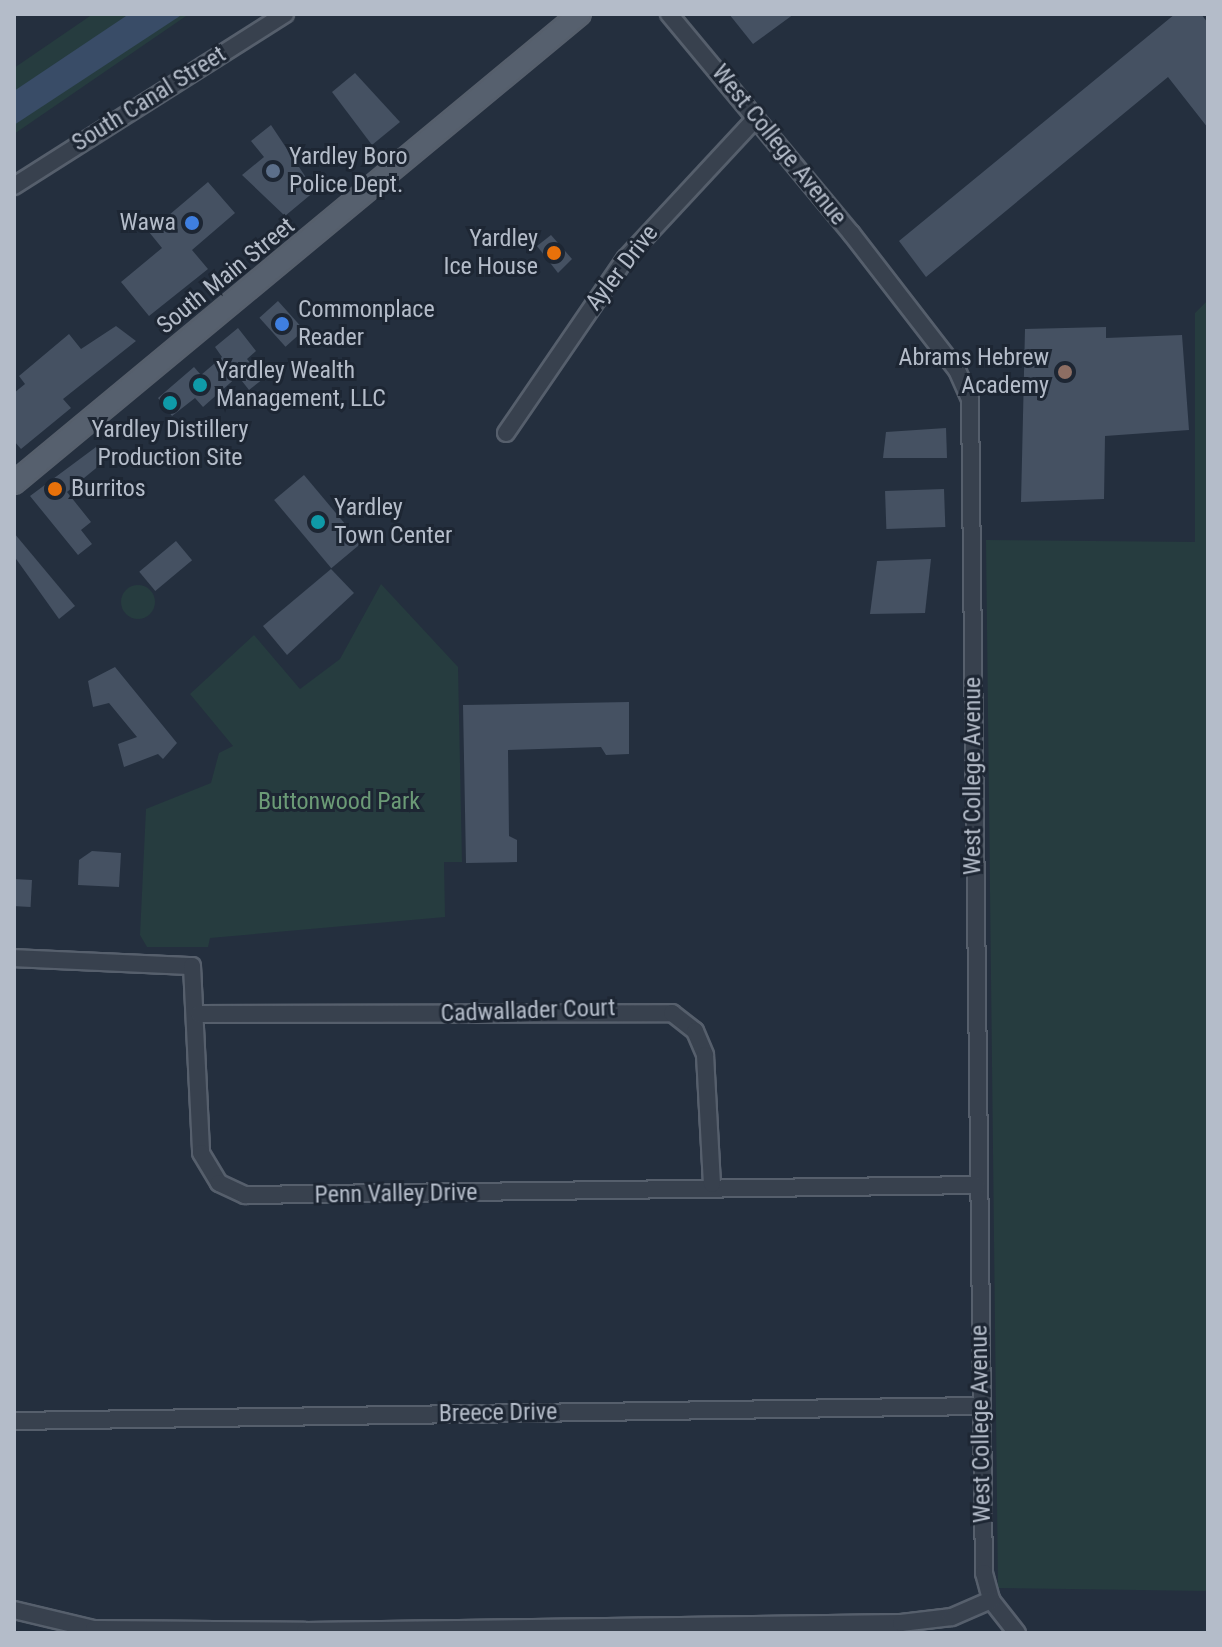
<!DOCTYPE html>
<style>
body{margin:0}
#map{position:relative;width:1222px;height:1647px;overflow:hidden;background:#242f3e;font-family:"Roboto Condensed",sans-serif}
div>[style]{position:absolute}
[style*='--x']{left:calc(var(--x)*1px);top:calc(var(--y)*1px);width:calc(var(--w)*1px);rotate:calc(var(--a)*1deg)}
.green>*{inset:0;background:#263c3f}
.round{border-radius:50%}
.water>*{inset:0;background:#394c67}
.building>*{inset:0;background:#455162;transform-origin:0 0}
.roads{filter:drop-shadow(2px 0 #565f6c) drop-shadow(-2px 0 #565f6c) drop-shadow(0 2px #565f6c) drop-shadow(0 -2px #565f6c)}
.minor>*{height:16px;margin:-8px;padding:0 8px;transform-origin:8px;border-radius:8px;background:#38414e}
.major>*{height:20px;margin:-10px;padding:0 10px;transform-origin:10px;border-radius:10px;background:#56606e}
.dots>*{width:22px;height:22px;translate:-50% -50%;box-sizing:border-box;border:4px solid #1d2633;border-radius:50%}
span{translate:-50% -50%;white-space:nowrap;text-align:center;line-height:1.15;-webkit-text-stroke:6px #1d2633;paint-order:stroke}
.street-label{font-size:24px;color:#b4bcc9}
.poi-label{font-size:24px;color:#b4bcc9}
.left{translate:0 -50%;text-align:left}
.right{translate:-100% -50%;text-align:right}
.park-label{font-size:24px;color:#6b9a76}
.frame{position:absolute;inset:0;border:16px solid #b4bcc9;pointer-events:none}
</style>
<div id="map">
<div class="green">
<div style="clip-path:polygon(93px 14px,189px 14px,14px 134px,14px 68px)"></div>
<div style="clip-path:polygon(1208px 300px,1208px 1591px,998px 1588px,986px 540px,1195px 542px,1195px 313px)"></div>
<div style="clip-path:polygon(381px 584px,458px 667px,462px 862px,444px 862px,445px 917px,210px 938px,208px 947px,147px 947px,140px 935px,146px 809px,211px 783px,219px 753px,233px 746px,190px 694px,254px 635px,300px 689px,340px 659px)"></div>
<div class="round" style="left:121px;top:585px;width:34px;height:34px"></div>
</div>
<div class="water">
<div style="clip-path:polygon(129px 14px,183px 14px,14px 125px,14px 91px)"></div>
</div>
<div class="building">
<div style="clip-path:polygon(729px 14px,794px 14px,753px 44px)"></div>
<div style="clip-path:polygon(1175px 14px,1201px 14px,1208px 23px,1208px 128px,1168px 77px,926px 277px,899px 241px)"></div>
<div style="clip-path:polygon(355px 73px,400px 122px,372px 145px,332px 92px)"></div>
<div style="clip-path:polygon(271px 125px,315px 191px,285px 216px,242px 175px,264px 157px,251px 141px)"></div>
<div style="clip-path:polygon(208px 182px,235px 213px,192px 250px,208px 269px,149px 316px,121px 282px,162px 248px,149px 232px)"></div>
<div style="clip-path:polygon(551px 235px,572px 259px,558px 273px,537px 246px)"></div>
<div style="left:278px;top:301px;width:39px;height:25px;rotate:48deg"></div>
<div style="clip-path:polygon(116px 326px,136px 341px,63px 399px,71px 408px,21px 449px,14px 441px,14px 393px,25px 384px,19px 376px,69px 334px,81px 349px)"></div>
<div style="clip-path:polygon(1106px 327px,1106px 338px,1182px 335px,1189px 430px,1105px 436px,1104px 499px,1021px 502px,1025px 329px)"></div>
<div style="clip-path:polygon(238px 328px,256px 351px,247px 359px,263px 379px,249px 390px,238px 376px,203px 407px,195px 398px,172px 416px,158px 398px,194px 367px,201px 375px,222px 357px,215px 347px)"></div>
<div style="clip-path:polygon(946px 428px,947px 458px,883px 458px,886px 432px)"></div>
<div style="clip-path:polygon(96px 447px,106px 460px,67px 492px,91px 522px,81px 530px,92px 544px,78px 555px,30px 496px)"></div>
<div style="left:304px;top:475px;width:89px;height:39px;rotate:50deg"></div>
<div style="left:944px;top:489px;width:38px;height:59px;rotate:88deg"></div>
<div style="clip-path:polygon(14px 533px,75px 606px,59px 619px,14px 556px)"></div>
<div style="left:176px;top:541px;width:25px;height:48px;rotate:50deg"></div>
<div style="clip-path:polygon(931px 559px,925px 613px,870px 614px,877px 561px)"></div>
<div style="clip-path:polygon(331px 569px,354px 593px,287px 655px,263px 626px)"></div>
<div style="clip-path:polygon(115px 667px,177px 743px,163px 759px,158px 754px,124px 767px,118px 744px,137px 737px,109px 703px,93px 707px,88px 681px)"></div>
<div style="clip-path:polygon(629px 702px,629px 754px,606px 755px,601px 747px,508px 750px,509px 836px,517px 840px,517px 862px,466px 863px,463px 705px)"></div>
<div style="clip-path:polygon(92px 851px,121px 853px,119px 887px,78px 885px,79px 860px)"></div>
<div style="left:14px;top:879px;width:18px;height:27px;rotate:3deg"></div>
</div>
<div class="roads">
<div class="minor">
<div style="--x:669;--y:14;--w:285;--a:50.3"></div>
<div style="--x:851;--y:233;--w:173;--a:52.3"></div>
<div style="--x:957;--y:370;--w:32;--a:66"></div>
<div style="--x:970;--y:399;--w:1174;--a:89.32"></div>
<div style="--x:984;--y:1573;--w:28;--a:75"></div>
<div style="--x:991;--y:1600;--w:42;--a:51.8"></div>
<div style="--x:14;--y:186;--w:321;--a:-32.4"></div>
<div style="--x:506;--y:433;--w:212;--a:-55.6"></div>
<div style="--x:626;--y:258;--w:191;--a:-47.1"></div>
<div style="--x:14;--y:958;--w:178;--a:2.6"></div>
<div style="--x:192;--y:966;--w:187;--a:87.2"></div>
<div style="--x:201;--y:1153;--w:35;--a:59"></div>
<div style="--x:219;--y:1183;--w:29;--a:25"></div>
<div style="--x:245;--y:1195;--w:732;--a:-0.78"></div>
<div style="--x:199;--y:1014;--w:473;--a:-0.1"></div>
<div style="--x:672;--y:1013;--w:29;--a:38"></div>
<div style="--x:695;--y:1031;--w:26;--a:67"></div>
<div style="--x:705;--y:1055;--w:129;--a:86.9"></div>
<div style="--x:14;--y:1421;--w:967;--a:-0.89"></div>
<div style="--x:14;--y:1610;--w:82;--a:13.4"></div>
<div style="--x:94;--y:1629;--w:211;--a:0.5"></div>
<div style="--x:305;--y:1631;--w:596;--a:-0.77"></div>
<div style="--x:901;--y:1623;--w:51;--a:-6.7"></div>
<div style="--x:952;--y:1617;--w:43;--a:-23.6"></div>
</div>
<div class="major">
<div style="--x:14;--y:483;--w:735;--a:-39.65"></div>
</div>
</div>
<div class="dots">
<div style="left:273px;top:171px;background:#5c6f8a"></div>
<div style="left:192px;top:223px;background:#3f7fe0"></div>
<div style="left:554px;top:253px;background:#e8710a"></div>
<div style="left:282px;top:324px;background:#3f7fe0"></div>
<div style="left:1065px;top:372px;background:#8d6e63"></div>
<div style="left:200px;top:385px;background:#0f9aa8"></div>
<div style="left:170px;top:403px;background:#0f9aa8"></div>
<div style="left:55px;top:489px;background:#e8710a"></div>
<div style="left:318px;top:522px;background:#0f9aa8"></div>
</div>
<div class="street-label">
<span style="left:149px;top:99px;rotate:-32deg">South Canal Street</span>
<span style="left:779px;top:145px;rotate:51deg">West College Avenue</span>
<span style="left:622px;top:268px;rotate:-52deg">Ayler Drive</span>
<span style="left:226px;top:276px;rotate:-39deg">South Main Street</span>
<span style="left:973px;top:776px;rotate:-90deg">West College Avenue</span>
<span style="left:528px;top:1011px;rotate:-2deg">Cadwallader Court</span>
<span style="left:396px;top:1194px;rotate:-1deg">Penn Valley Drive</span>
<span style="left:498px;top:1413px;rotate:-1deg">Breece Drive</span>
<span style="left:981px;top:1424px;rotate:-91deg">West College Avenue</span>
</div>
<div class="poi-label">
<span class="left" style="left:289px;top:171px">Yardley Boro<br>Police Dept.</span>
<span class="right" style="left:176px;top:223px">Wawa</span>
<span class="right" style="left:538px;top:253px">Yardley<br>Ice House</span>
<span class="left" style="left:298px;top:324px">Commonplace<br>Reader</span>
<span class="right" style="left:1049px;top:372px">Abrams Hebrew<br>Academy</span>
<span class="left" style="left:216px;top:385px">Yardley Wealth<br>Management, LLC</span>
<span style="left:170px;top:444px">Yardley Distillery<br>Production Site</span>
<span class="left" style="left:71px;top:489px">Burritos</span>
<span class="left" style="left:334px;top:522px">Yardley<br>Town Center</span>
</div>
<div class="park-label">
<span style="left:339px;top:802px">Buttonwood Park</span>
</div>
<div class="frame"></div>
</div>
